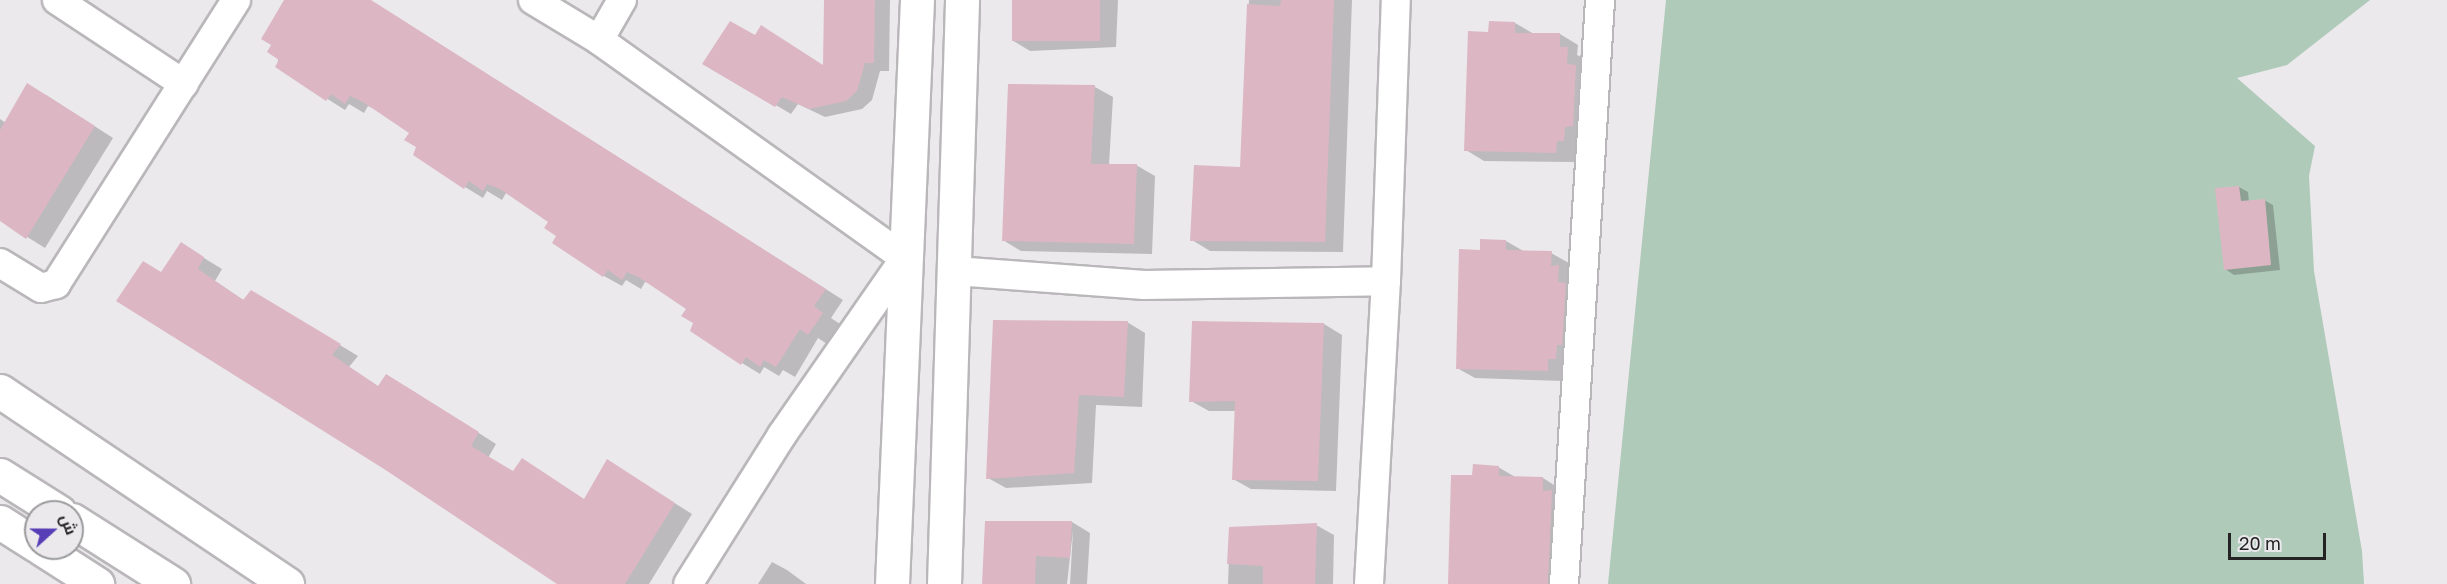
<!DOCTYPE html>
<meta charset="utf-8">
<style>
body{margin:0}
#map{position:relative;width:2447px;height:584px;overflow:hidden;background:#ebe9ec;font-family:"Golos Text",Cairo,sans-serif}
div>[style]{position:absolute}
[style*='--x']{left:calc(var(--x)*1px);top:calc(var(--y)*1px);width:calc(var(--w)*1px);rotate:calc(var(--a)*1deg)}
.green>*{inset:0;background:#b0caba}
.shadow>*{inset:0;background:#0003}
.building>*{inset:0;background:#dcb7c3;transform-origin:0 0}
.roads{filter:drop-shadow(2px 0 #bab7ba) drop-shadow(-2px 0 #bab7ba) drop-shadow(0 2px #bab7ba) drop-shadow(0 -2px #bab7ba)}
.street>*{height:28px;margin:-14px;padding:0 14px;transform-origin:14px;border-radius:14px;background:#fff}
.secondary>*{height:33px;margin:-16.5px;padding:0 16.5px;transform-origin:16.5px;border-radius:16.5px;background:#fff}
.highway>*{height:33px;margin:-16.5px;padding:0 16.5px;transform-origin:16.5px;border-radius:16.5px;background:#fff}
span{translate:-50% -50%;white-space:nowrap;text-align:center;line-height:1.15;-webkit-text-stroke:6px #ebe9ec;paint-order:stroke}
.north{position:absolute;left:24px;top:500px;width:60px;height:60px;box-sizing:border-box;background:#ebe9ec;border:2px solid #9b9a9c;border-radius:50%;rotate:69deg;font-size:16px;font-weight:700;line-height:24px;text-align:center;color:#242425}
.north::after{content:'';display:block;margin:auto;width:21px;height:27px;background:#573eb6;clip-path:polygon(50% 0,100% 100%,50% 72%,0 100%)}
.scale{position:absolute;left:2228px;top:533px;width:98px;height:27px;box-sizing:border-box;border:3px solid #242425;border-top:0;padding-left:8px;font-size:18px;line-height:21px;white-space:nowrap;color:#242425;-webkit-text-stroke:4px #ebe9ec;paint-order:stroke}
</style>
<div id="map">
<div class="green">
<div style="clip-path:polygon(1666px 0,2370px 0,2287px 65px,2237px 78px,2315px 146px,2309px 176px,2314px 271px,2362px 551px,2364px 584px,1608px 584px)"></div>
</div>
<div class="shadow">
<div style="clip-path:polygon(287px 0,370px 0,843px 300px,831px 318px,840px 324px,827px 344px,818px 338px,795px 377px,783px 370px,779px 376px,764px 367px,760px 374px,742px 363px,695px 322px,688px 309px,652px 284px,645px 282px,641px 289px,626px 280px,622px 286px,604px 276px,554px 243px,558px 235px,550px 221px,506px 193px,502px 200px,487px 191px,483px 198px,465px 187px,418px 146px,411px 132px,375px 109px,368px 106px,364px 113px,349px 104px,345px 110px,277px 67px)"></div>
<div style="clip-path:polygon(825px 0,890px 0,889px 71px,880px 71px,872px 100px,862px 109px,825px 117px,798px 104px,791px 114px,704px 63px,754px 36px,825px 67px)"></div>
<div style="clip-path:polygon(1013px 0,1118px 0,1116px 47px,1030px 51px,1012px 40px)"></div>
<div style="clip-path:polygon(1249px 0,1352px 0,1343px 252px,1210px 251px,1192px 240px,1241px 168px)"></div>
<div style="clip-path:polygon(1515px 23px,1534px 34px,1560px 34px,1578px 45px,1577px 55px,1585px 59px,1582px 150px,1575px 151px,1574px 162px,1484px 161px,1466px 150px,1490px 33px)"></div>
<div style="clip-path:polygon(1095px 87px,1113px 97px,1109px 165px,1136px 165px,1155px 176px,1152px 254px,1021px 251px,1003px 240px)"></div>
<div style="clip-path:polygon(46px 95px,113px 138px,45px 248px,0 220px,0 119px,6px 123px)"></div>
<div style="clip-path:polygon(2239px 187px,2248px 192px,2249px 202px,2264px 200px,2273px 205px,2280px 270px,2234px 275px,2225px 269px)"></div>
<div style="clip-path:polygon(1506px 241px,1525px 252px,1551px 253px,1569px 263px,1565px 381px,1475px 378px,1457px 368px,1481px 251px)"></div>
<div style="clip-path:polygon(199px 255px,222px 269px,215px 281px,245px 301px,269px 302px,358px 356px,349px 367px,379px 387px,405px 386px,496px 444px,488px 458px,513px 472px,522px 460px,585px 500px,625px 472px,692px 514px,649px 584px,560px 584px,162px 274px)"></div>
<div style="clip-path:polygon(1127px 322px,1145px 333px,1142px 407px,1096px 405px,1092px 483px,1006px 488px,988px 478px)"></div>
<div style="clip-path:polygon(1324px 324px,1342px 335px,1336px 491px,1251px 489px,1233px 479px,1236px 411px,1209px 411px,1191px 401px)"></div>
<div style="clip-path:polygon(1498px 467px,1517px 478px,1543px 478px,1562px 490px,1567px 584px,1450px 584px,1473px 477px)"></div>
<div style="clip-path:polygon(1072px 522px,1090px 533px,1087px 584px,1070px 584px,1073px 530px,1067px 584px,984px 584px)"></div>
<div style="clip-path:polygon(1316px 525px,1334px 535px,1333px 584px,1228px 584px,1230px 529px)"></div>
<div style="clip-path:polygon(772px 562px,787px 570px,806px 584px,758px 584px)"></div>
</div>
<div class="building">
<div style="clip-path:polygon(284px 0,371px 0,826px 289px,814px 306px,823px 313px,808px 335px,800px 329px,776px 367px,764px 360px,760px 367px,746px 357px,741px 365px,690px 331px,693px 323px,681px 316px,686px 309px,640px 278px,627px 272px,622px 280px,608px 270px,603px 277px,552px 243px,556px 236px,544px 228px,548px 222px,500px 189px,487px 184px,483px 191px,469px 181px,464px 189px,413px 155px,416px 147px,404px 140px,409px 133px,363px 102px,350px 96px,345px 104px,331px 94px,326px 101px,275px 67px,279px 60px,267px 52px,271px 45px,261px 39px)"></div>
<div style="clip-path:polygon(824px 0,875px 0,874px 63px,865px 63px,857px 91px,846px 101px,809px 109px,782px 97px,775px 107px,702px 64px,730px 21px,755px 35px,761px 25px,823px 65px)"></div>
<div style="left:1012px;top:0;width:88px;height:41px"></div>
<div style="clip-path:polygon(1281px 0,1334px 0,1325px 242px,1190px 241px,1194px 165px,1240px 167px,1247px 4px,1280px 6px)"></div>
<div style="clip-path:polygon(1489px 21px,1515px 22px,1515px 33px,1560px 33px,1560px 47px,1568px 47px,1567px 64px,1576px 65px,1573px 126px,1565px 127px,1564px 141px,1557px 141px,1556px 153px,1464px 151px,1468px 31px,1488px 32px)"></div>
<div style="clip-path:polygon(27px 83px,95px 126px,26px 239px,0 221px,0 130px)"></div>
<div style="clip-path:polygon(1008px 84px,1095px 85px,1091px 164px,1137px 164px,1134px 244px,1002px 241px)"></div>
<div style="clip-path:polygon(2239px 186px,2241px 201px,2265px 199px,2271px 265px,2224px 270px,2215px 188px)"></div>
<div style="clip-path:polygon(1480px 239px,1506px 240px,1506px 250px,1552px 251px,1551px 266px,1559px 265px,1558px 282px,1566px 283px,1562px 345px,1557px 345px,1556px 359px,1548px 359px,1548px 371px,1456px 369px,1459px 249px,1480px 250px)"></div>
<div style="clip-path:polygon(181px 242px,204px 257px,198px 269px,243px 300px,251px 290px,341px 344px,332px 355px,378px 386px,386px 374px,479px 432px,471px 446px,513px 471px,522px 458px,584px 499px,607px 459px,675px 503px,625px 584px,557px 584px,384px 469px,116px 301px,143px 261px,161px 272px)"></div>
<div style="clip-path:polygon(993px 320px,1128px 321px,1124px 397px,1079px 395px,1074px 473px,986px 479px)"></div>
<div style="clip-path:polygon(1192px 321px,1324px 323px,1318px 481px,1232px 480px,1235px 401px,1189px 402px)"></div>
<div style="clip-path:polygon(1473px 464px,1499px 466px,1499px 476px,1543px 477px,1543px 491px,1552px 490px,1548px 584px,1448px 584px,1451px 475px,1472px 475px)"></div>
<div style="clip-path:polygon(985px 521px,1072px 521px,1070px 558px,1036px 556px,1035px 584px,982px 584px)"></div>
<div style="clip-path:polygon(1317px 523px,1315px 584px,1263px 584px,1263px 566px,1227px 564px,1229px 527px)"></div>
</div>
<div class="roads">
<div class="street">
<div style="--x:57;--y:0;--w:152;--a:33.5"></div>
<div style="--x:533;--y:0;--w:77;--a:31.2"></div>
<div style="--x:599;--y:40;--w:376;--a:35.5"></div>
<div style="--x:905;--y:258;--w:216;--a:124.8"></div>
<div style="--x:782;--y:435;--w:176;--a:122.2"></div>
<div style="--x:599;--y:40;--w:46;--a:-60.1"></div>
<div style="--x:0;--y:263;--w:48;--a:31.4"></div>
<div style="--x:41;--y:288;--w:16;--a:-15"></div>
<div style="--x:56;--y:284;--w:336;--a:-57.6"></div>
<div style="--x:955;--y:271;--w:190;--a:4.2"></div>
<div style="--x:1144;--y:285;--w:242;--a:-0.9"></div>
<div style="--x:1369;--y:584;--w:303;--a:-86.8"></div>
<div style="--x:1386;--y:281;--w:281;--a:-88"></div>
<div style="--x:1564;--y:584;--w:585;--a:-86.47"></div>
</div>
<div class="secondary">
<div style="--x:0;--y:475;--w:70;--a:32.1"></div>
<div style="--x:72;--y:520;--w:120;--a:32.4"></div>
<div style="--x:892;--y:584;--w:585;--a:-87.55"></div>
<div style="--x:944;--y:584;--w:584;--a:-88.23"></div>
</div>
<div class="highway">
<div style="--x:0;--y:391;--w:346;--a:33.9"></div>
<div style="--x:0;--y:522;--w:43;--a:32.6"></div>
<div style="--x:41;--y:548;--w:67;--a:32.7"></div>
</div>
</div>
<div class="north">ش</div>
<div class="scale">20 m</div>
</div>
